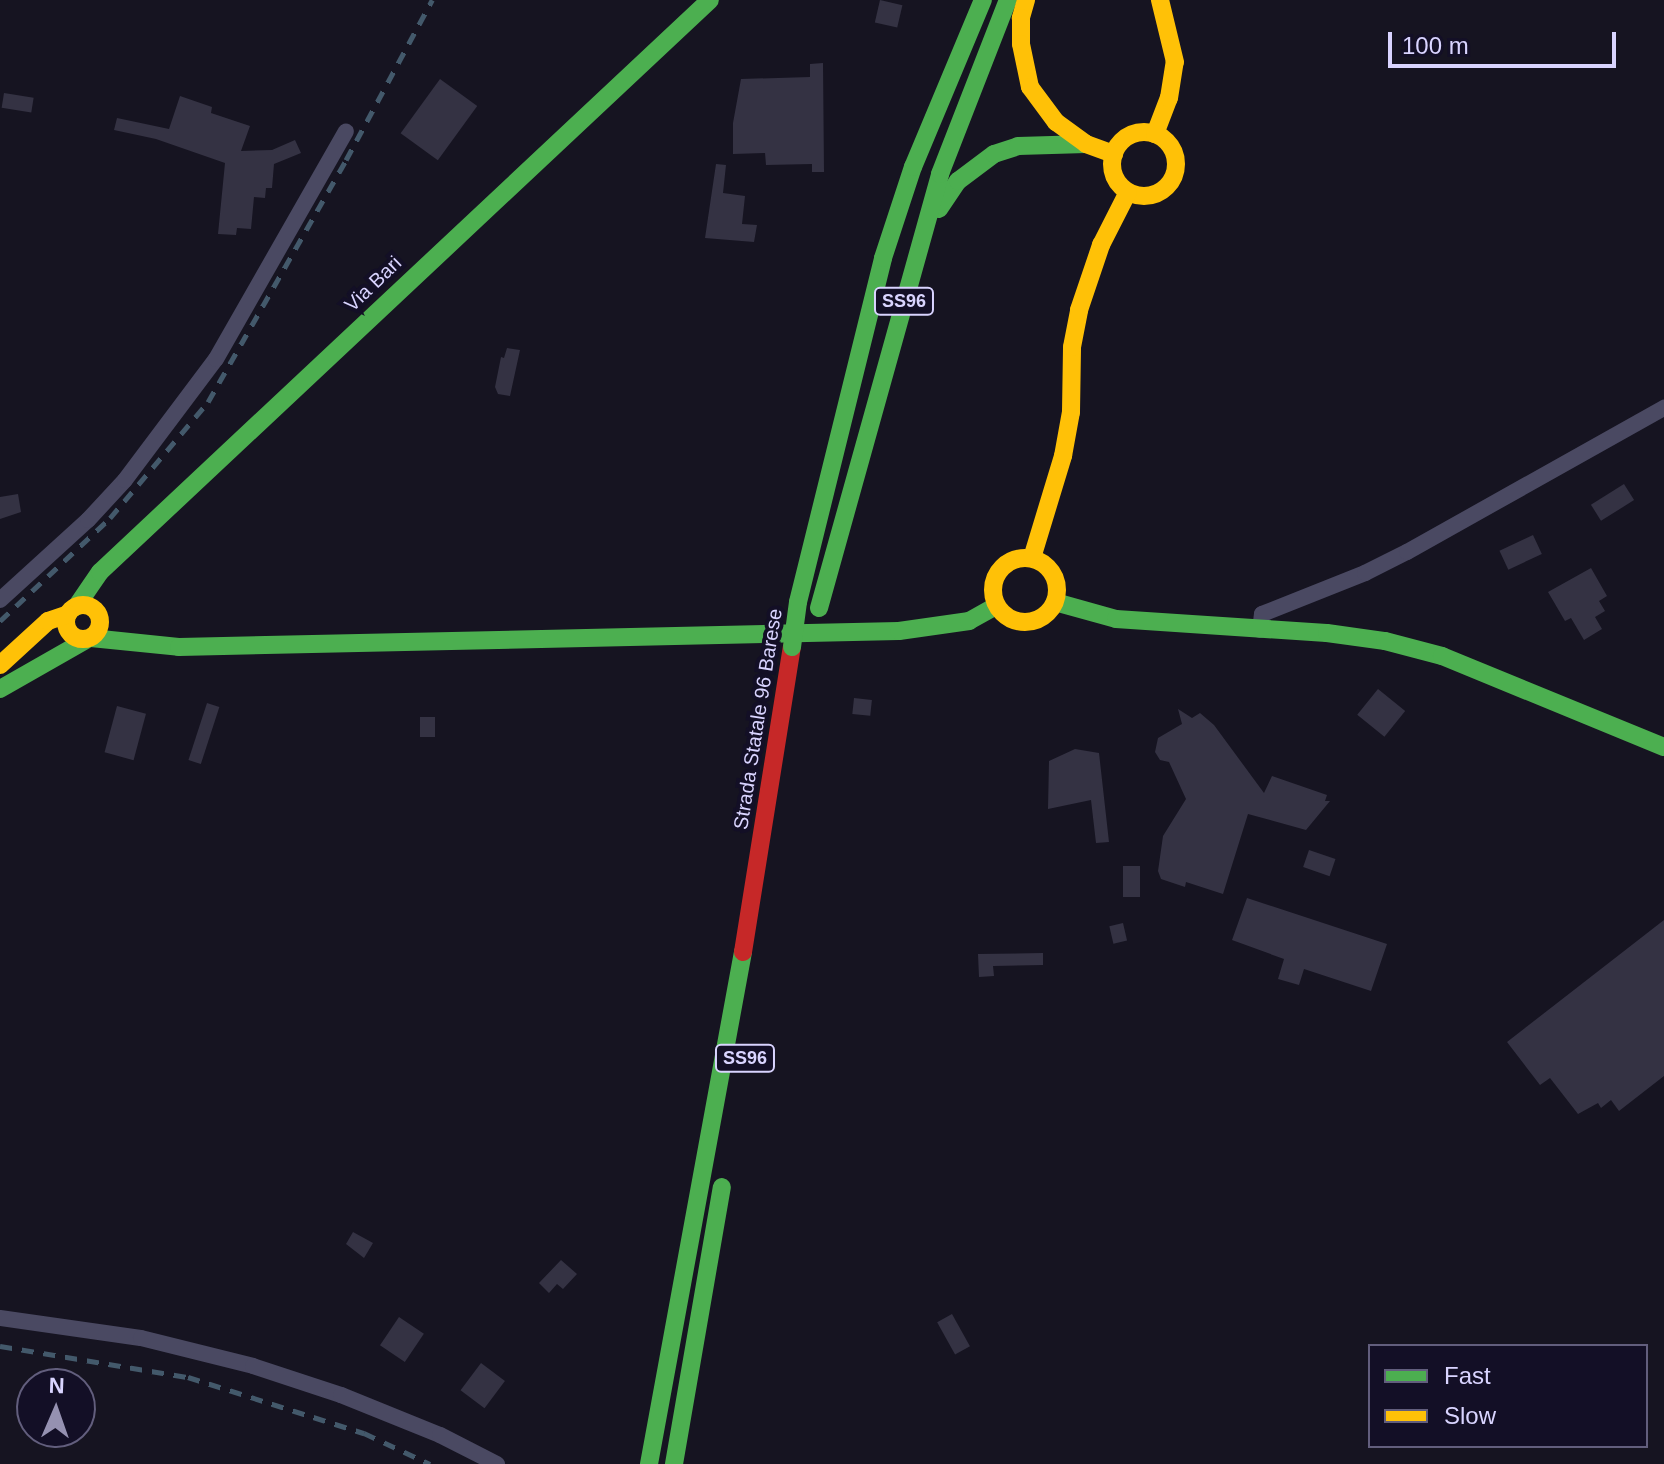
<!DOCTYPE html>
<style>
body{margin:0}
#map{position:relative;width:1664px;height:1464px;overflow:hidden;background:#161421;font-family:Arial,sans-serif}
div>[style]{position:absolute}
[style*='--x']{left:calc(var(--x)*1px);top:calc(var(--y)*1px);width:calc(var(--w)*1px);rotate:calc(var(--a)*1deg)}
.building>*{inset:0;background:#343243;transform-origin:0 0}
.street>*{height:16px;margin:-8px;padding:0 8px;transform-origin:8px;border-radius:8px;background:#4a4962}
.fast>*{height:18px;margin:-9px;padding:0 9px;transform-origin:9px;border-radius:9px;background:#4caf50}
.slow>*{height:18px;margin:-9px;padding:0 9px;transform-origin:9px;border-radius:9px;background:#ffc107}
.slow>.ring{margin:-9px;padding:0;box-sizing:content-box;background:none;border:18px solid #ffc107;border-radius:50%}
.jam>*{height:18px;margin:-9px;padding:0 9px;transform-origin:9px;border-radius:9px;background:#c62828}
.rail>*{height:5px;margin-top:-2.5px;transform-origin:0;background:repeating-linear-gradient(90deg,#43596b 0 12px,transparent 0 22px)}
.fast-bridge>*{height:18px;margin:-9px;padding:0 9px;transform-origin:9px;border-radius:9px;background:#4caf50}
span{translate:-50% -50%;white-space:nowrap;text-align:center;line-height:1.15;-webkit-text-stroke:8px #130f26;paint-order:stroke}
.shield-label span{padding:2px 6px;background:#130f26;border:2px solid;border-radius:6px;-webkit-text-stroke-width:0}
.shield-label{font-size:18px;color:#d9d4ff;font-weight:700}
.street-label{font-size:20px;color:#d9d4ff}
.legend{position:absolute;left:1368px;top:1344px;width:280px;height:104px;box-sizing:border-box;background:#130f26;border:2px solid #625e7d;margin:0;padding:10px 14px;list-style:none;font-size:24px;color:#d9d4ff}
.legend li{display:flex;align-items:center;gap:16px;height:40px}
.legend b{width:40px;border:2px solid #625e7d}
.north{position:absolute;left:16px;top:1368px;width:80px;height:80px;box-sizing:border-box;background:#130f26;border:2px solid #625e7d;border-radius:50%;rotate:2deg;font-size:22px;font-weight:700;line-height:32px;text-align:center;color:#d9d4ff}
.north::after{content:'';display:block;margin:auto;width:28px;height:36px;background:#9591b1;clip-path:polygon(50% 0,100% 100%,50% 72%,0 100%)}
.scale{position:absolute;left:1388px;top:32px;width:228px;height:36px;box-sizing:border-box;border:4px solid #d9d4ff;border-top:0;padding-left:10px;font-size:24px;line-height:28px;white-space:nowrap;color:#d9d4ff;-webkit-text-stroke:6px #130f26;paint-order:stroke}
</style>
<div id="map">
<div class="building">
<div style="left:880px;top:0;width:23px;height:23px;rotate:13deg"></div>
<div style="clip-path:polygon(823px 63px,824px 172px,812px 172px,812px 164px,766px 165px,765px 153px,733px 154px,733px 123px,741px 79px,810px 77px,810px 64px)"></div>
<div style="left:440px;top:79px;width:46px;height:67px;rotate:36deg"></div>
<div style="left:4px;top:93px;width:30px;height:15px;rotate:9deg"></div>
<div style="clip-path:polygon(180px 96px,212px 107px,211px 113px,250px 126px,241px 151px,272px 150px,295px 140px,301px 153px,274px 164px,272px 188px,266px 188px,265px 198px,254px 197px,251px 229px,237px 228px,236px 235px,218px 234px,225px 163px,156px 139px,114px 130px,117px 118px,169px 129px)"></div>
<div style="clip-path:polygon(716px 164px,726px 165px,723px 193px,745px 196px,742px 224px,757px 225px,754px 242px,705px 238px)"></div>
<div style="clip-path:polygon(507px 348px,520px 350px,510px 396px,498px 394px,495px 387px,501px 357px,504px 358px)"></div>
<div style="left:1624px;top:484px;width:19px;height:39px;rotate:58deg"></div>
<div style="clip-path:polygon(18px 494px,21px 512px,0 519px,0 497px)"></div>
<div style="left:1533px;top:535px;width:21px;height:37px;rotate:65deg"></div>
<div style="clip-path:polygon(1591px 568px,1607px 596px,1599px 601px,1605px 611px,1595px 617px,1602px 629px,1584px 640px,1571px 618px,1565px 621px,1548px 592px)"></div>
<div style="left:1378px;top:689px;width:35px;height:33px;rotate:39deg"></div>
<div style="left:854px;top:698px;width:18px;height:16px;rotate:6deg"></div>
<div style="left:207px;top:703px;width:13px;height:60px;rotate:18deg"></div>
<div style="left:117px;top:706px;width:30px;height:48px;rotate:15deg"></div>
<div style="clip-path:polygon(1178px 709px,1192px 718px,1200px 713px,1214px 725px,1264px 793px,1272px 776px,1327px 795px,1325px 801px,1330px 801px,1306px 830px,1248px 814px,1223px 894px,1186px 882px,1185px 887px,1161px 879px,1158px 871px,1163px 836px,1186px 799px,1169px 762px,1160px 760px,1155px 752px,1158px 738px,1182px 724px)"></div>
<div style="left:420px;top:717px;width:15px;height:20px"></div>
<div style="clip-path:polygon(1075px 749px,1099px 753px,1109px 842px,1096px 843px,1091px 800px,1048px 809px,1049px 761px)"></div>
<div style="left:1309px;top:850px;width:28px;height:18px;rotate:19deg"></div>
<div style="left:1123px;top:866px;width:17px;height:31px"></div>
<div style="clip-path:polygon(1247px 898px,1387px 944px,1371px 991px,1304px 969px,1299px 985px,1278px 979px,1284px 959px,1232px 940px)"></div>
<div style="clip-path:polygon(1664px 920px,1664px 1076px,1619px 1111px,1611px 1100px,1601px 1108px,1598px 1103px,1578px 1114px,1550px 1078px,1540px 1085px,1507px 1042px)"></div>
<div style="left:1123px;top:923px;width:18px;height:14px;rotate:77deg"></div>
<div style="clip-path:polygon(1043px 953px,1043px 965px,993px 966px,994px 976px,979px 977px,978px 954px)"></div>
<div style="clip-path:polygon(353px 1232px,373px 1243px,364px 1258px,346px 1244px)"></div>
<div style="clip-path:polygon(561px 1260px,577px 1274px,563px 1289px,557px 1284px,549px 1293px,539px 1283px)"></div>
<div style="left:952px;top:1314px;width:37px;height:17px;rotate:61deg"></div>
<div style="left:399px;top:1317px;width:30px;height:34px;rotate:34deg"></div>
<div style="left:481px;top:1363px;width:30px;height:34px;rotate:37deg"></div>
</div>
<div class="street">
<div style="--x:0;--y:600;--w:119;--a:-42.3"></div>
<div style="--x:88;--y:520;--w:54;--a:-47.2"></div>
<div style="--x:125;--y:480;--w:151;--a:-53.1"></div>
<div style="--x:216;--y:359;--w:262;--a:-60.3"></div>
<div style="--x:1260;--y:630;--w:16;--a:-83"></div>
<div style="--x:1262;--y:614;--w:111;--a:-21.7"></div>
<div style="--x:1365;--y:573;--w:47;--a:-26.6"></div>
<div style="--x:1407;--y:552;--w:295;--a:-29.3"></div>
<div style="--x:0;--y:1318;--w:142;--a:8.1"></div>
<div style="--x:141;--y:1338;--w:115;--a:14"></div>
<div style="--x:253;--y:1366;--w:93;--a:18.2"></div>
<div style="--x:341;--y:1395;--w:107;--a:22"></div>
<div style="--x:440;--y:1435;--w:64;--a:27"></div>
</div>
<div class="fast">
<div style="--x:939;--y:209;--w:34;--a:-56"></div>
<div style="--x:958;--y:181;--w:45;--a:-36.9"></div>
<div style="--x:994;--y:154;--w:25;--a:-18"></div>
<div style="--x:1018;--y:146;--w:68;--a:-1.7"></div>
<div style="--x:798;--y:602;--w:354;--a:-76.1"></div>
<div style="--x:883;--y:258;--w:96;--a:-71.8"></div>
<div style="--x:913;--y:167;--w:181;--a:-67.3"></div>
<div style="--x:1055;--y:602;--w:63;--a:15.6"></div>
<div style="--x:1116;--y:619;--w:211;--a:3.8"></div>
<div style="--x:1327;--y:633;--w:59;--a:7.9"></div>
<div style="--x:1385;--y:641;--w:59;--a:14.7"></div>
<div style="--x:1442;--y:656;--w:240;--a:22.3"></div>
<div style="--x:76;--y:607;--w:42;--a:-55.6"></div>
<div style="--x:100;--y:572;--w:836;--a:-43.16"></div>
<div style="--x:819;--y:608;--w:451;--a:-74.4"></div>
<div style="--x:940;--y:174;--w:187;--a:-68.7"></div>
<div style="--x:91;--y:638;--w:88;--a:5.8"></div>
<div style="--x:179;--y:647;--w:720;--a:-1.27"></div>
<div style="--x:899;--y:631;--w:71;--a:-8.1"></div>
<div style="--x:969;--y:621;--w:31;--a:-29"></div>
<div style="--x:0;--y:689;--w:99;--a:-29.7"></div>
<div style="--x:649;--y:1464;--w:521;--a:-79.6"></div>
<div style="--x:674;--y:1464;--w:281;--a:-80.2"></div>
</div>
<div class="slow">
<div style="--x:1026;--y:0;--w:19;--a:106"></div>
<div style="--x:1021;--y:18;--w:26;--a:90"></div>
<div style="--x:1021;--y:44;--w:44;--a:78.2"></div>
<div style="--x:1030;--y:87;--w:44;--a:53.4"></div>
<div style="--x:1056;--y:122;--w:37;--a:36"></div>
<div style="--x:1086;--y:144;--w:30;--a:20"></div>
<div class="ring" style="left:1112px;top:132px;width:46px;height:46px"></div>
<div style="--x:1155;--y:134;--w:39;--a:-69"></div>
<div style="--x:1169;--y:98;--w:36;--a:-81"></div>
<div style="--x:1175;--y:62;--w:64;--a:-103.6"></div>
<div class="ring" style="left:993px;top:558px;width:46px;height:46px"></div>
<div style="--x:1032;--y:558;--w:107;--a:-73.1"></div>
<div style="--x:1063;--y:456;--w:45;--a:-79.7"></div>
<div style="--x:1071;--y:412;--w:65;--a:-89.1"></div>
<div style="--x:1072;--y:347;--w:38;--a:-79"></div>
<div style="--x:1079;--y:310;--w:69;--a:-71.3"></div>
<div style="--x:1101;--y:245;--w:59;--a:-63"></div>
<div class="ring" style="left:66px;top:605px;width:16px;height:16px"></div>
<div style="--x:0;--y:665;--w:65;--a:-42.5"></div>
<div style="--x:48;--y:621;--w:21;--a:-19"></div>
</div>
<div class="jam">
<div style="--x:743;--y:952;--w:309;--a:-80.9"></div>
</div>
<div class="rail">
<div style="--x:0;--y:621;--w:151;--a:-43.1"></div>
<div style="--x:110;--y:518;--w:152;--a:-49.8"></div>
<div style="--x:208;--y:402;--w:279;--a:-60.3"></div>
<div style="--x:346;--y:160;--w:182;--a:-61.7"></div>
<div style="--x:0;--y:1346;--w:191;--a:9.4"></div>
<div style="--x:188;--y:1377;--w:185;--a:17.7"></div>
<div style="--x:364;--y:1433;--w:73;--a:25.2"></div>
</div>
<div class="fast-bridge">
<div style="--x:792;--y:647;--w:45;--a:-82.4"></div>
</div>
<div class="shield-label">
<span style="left:904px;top:301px">SS96</span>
<span style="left:745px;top:1058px">SS96</span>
</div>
<div class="street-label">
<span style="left:373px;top:284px;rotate:-44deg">Via Bari</span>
<span style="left:758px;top:719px;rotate:-81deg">Strada Statale 96 Barese</span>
</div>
<ul class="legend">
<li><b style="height:10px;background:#4caf50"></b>Fast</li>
<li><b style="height:10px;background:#ffc107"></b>Slow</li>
</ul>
<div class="north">N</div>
<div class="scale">100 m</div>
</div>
